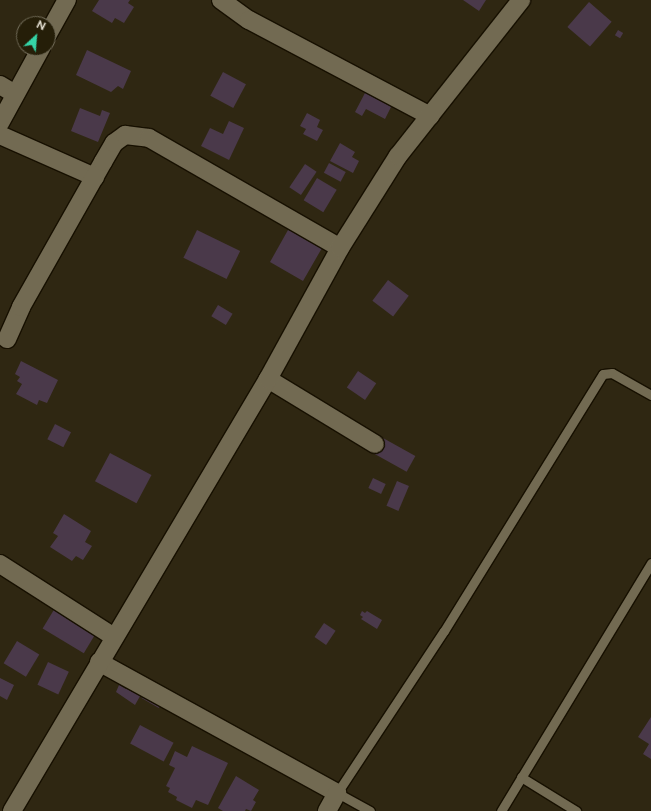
<!DOCTYPE html>
<style>
body{margin:0}
#map{position:relative;width:651px;height:811px;overflow:hidden;background:#2f2712;font-family:Raleway,sans-serif}
div>[style]{position:absolute}
[style*='--x']{left:calc(var(--x)*1px);top:calc(var(--y)*1px);width:calc(var(--w)*1px);rotate:calc(var(--a)*1deg)}
.building>*{inset:0;background:#4a394a;transform-origin:0 0}
.roads{filter:drop-shadow(1px 0 #171000) drop-shadow(-1px 0 #171000) drop-shadow(0 1px #171000) drop-shadow(0 -1px #171000)}
.service>*{height:9px;margin:-4.5px;padding:0 4.5px;transform-origin:4.5px;border-radius:4.5px;background:#726a52}
.minor>*{height:18px;margin:-9px;padding:0 9px;transform-origin:9px;border-radius:9px;background:#726a52}
span{translate:-50% -50%;white-space:nowrap;text-align:center;line-height:1.15;-webkit-text-stroke:3px #251e08;paint-order:stroke}
.north{position:absolute;left:16px;top:16px;width:40px;height:40px;box-sizing:border-box;background:#251e08;border:1px solid #736d5a;border-radius:50%;rotate:26deg;font-size:11px;font-weight:700;line-height:16px;text-align:center;color:#e8e3d6}
.north::after{content:'';display:block;margin:auto;width:14px;height:18px;background:#35d4a7;clip-path:polygon(50% 0,100% 100%,50% 72%,0 100%)}
</style>
<div id="map">
<div class="building">
<div style="clip-path:polygon(99px 0,130px 0,128px 3px,134px 7px,124px 23px,115px 18px,112px 23px,92px 11px)"></div>
<div style="clip-path:polygon(463px 0,486px 0,479px 11px)"></div>
<div style="left:589px;top:2px;width:30px;height:33px;rotate:41deg"></div>
<div style="left:618px;top:30px;width:6px;height:6px;rotate:31deg"></div>
<div style="clip-path:polygon(87px 50px,131px 71px,123px 89px,118px 86px,111px 92px,76px 75px)"></div>
<div style="left:223px;top:72px;width:26px;height:27px;rotate:28deg"></div>
<div style="clip-path:polygon(366px 91px,392px 105px,385px 119px,366px 109px,362px 116px,355px 112px)"></div>
<div style="clip-path:polygon(80px 108px,100px 116px,102px 110px,110px 113px,98px 142px,71px 131px)"></div>
<div style="clip-path:polygon(307px 113px,320px 120px,317px 127px,323px 130px,317px 141px,303px 134px,306px 129px,300px 126px)"></div>
<div style="clip-path:polygon(229px 121px,244px 128px,229px 160px,201px 146px,210px 128px,223px 134px)"></div>
<div style="clip-path:polygon(340px 143px,355px 152px,352px 157px,359px 161px,353px 173px,330px 161px)"></div>
<div style="left:329px;top:163px;width:19px;height:11px;rotate:28deg"></div>
<div style="left:305px;top:164px;width:14px;height:28px;rotate:34deg"></div>
<div style="left:317px;top:178px;width:23px;height:26px;rotate:31deg"></div>
<div style="clip-path:polygon(295px 224px,326px 241px,303px 281px,270px 262px,288px 230px,291px 231px)"></div>
<div style="left:197px;top:230px;width:48px;height:31px;rotate:26deg"></div>
<div style="left:388px;top:280px;width:26px;height:26px;rotate:37deg"></div>
<div style="left:218px;top:305px;width:17px;height:13px;rotate:31deg"></div>
<div style="clip-path:polygon(21px 361px,58px 380px,47px 403px,39px 400px,37px 405px,16px 394px,22px 384px,17px 381px,20px 377px,15px 374px)"></div>
<div style="left:358px;top:371px;width:22px;height:20px;rotate:34deg"></div>
<div style="left:55px;top:424px;width:18px;height:17px;rotate:27deg"></div>
<div style="left:383px;top:438px;width:37px;height:18px;rotate:29deg"></div>
<div style="left:110px;top:453px;width:47px;height:32px;rotate:28deg"></div>
<div style="left:373px;top:478px;width:14px;height:11px;rotate:25deg"></div>
<div style="left:397px;top:481px;width:13px;height:27px;rotate:23deg"></div>
<div style="clip-path:polygon(64px 514px,91px 531px,85px 542px,92px 546px,83px 560px,76px 556px,72px 561px,50px 547px,58px 536px,53px 533px)"></div>
<div style="left:55px;top:608px;width:48px;height:24px;rotate:31deg"></div>
<div style="clip-path:polygon(362px 611px,365px 613px,367px 611px,382px 620px,377px 629px,361px 619px,363px 617px,360px 615px)"></div>
<div style="left:324px;top:623px;width:14px;height:17px;rotate:34deg"></div>
<div style="left:17px;top:641px;width:26px;height:26px;rotate:31deg"></div>
<div style="left:48px;top:662px;width:23px;height:25px;rotate:25deg"></div>
<div style="clip-path:polygon(0 678px,14px 685px,7px 700px,0 696px)"></div>
<div style="clip-path:polygon(129px 684px,143px 691px,135px 705px,116px 692px,119px 685px,126px 689px)"></div>
<div style="left:145px;top:692px;width:20px;height:7px;rotate:30deg"></div>
<div style="clip-path:polygon(651px 717px,651px 759px,643px 754px,649px 744px,638px 737px)"></div>
<div style="left:140px;top:725px;width:38px;height:21px;rotate:28deg"></div>
<div style="clip-path:polygon(192px 746px,228px 763px,208px 805px,196px 800px,192px 808px,176px 800px,177px 797px,168px 792px,170px 788px,166px 786px,175px 768px,169px 765px,175px 751px,187px 757px)"></div>
<div style="clip-path:polygon(236px 776px,259px 790px,253px 800px,256px 802px,251px 811px,246px 809px,245px 811px,223px 811px,218px 808px)"></div>
</div>
<div class="roads">
<div class="service">
<div style="--x:521;--y:777;--w:65;--a:31.7"></div>
<div style="--x:370;--y:811;--w:38;--a:-151"></div>
<div style="--x:337;--y:793;--w:194;--a:-56.6"></div>
<div style="--x:444;--y:631;--w:302;--a:-58.3"></div>
<div style="--x:603;--y:374;--w:9;--a:-6"></div>
<div style="--x:612;--y:373;--w:45;--a:29.4"></div>
<div style="--x:501;--y:811;--w:290;--a:-58.8"></div>
</div>
<div class="minor">
<div style="--x:221;--y:0;--w:34;--a:36"></div>
<div style="--x:249;--y:20;--w:205;--a:27.9"></div>
<div style="--x:48;--y:34;--w:39;--a:-61"></div>
<div style="--x:0;--y:85;--w:17;--a:31"></div>
<div style="--x:0;--y:123;--w:85;--a:-61.3"></div>
<div style="--x:0;--y:135;--w:104;--a:23.9"></div>
<div style="--x:7;--y:339;--w:35;--a:-66"></div>
<div style="--x:21;--y:307;--w:167;--a:-60.5"></div>
<div style="--x:103;--y:162;--w:22;--a:-60"></div>
<div style="--x:114;--y:143;--w:14;--a:-36"></div>
<div style="--x:125;--y:135;--w:24;--a:7"></div>
<div style="--x:149;--y:138;--w:220;--a:29.9"></div>
<div style="--x:268;--y:379;--w:125;--a:31.3"></div>
<div style="--x:0;--y:564;--w:135;--a:32.6"></div>
<div style="--x:99;--y:662;--w:272;--a:28.8"></div>
<div style="--x:337;--y:793;--w:21;--a:119"></div>
<div style="--x:12;--y:811;--w:502;--a:-59.35"></div>
<div style="--x:268;--y:379;--w:149;--a:-61.2"></div>
<div style="--x:340;--y:248;--w:109;--a:-57.8"></div>
<div style="--x:398;--y:156;--w:199;--a:-51.7"></div>
</div>
</div>
<div class="north">N</div>
</div>
